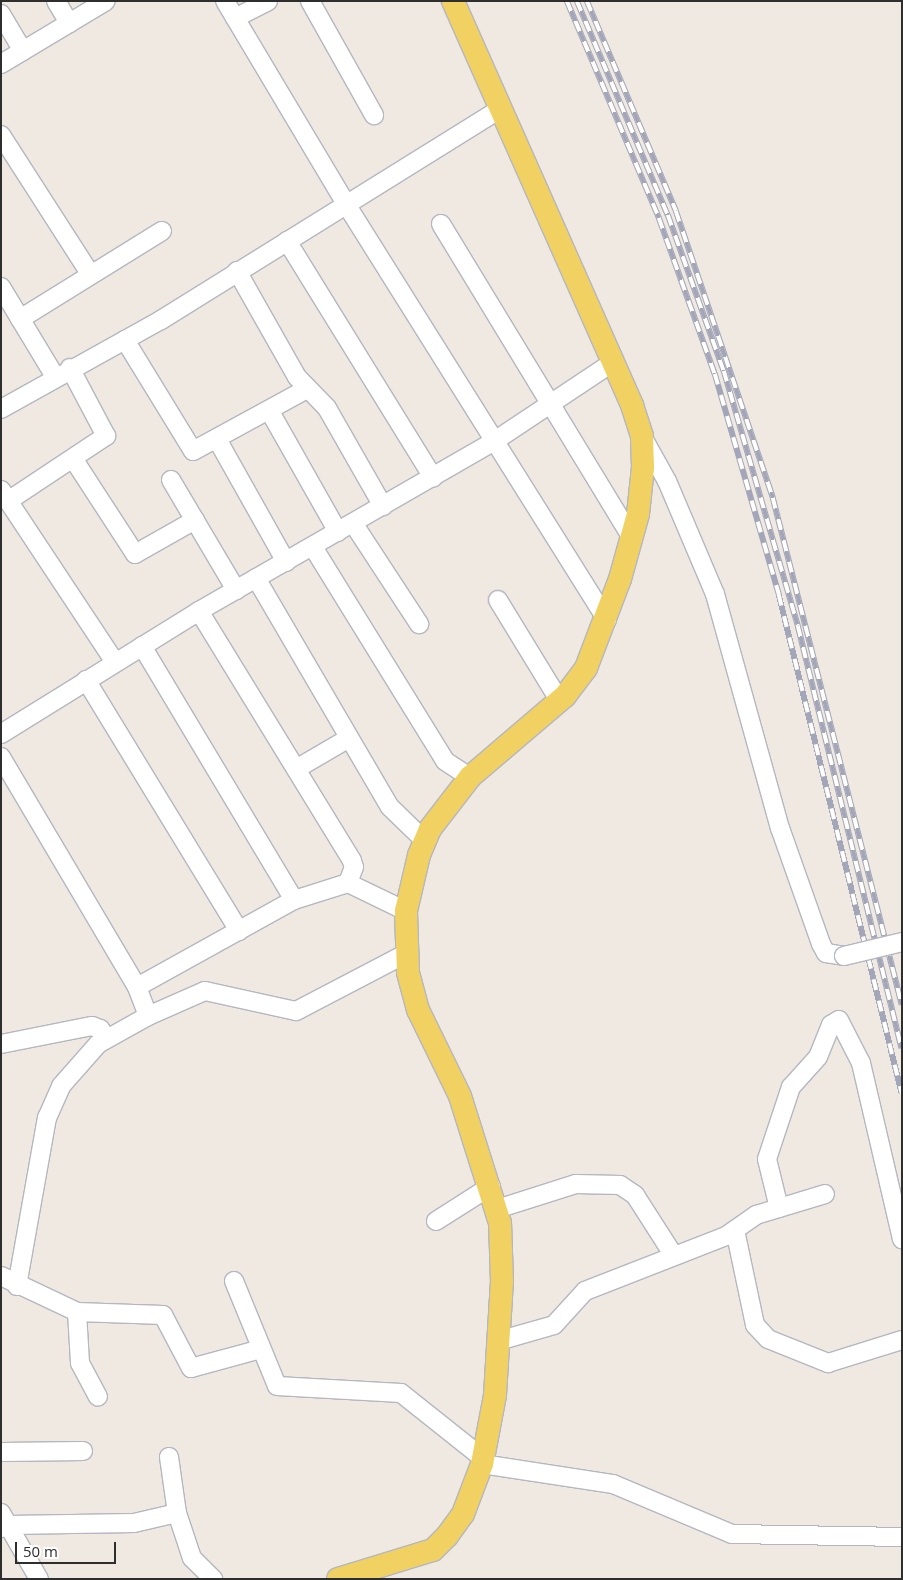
<!DOCTYPE html>
<style>
body{margin:0}
#map{position:relative;width:903px;height:1580px;overflow:hidden;background:#efe9e1;font-family:"Open Sans",sans-serif}
div>[style]{position:absolute}
[style*='--x']{left:calc(var(--x)*1px);top:calc(var(--y)*1px);width:calc(var(--w)*1px);rotate:calc(var(--a)*1deg)}
.roads{filter:drop-shadow(1px 0 #b4b7c1) drop-shadow(-1px 0 #b4b7c1) drop-shadow(0 1px #b4b7c1) drop-shadow(0 -1px #b4b7c1)}
.minor>*{height:18px;margin:-9px;padding:0 9px;transform-origin:9px;border-radius:9px;background:#fff}
.major>*{height:22px;margin:-11px;padding:0 11px;transform-origin:11px;border-radius:11px;background:#f2d163}
.rail>*{height:5.5px;margin-top:-2.75px;transform-origin:0;background:repeating-linear-gradient(90deg,#fff 0 11px,#a3a6b8 0 22px);box-sizing:border-box;border-block:1px solid #a3a6b8}
.bridges{filter:drop-shadow(1px 0 #b4b7c1) drop-shadow(-1px 0 #b4b7c1) drop-shadow(0 1px #b4b7c1) drop-shadow(0 -1px #b4b7c1)}
.minor-bridge>*{height:18px;margin:-9px;padding:0 9px;transform-origin:9px;border-radius:9px;background:#fff}
span{translate:-50% -50%;white-space:nowrap;text-align:center;line-height:1.15;-webkit-text-stroke:4.5px #fff;paint-order:stroke}
.frame{position:absolute;inset:0;border:2px solid #2e2e2e;pointer-events:none}
.scale{position:absolute;left:15px;top:1542px;width:101px;height:22px;box-sizing:border-box;border:2px solid #2e2e2e;border-top:0;padding-left:6px;font-size:15px;line-height:18px;white-space:nowrap;color:#2e2e2e;-webkit-text-stroke:4px #fff;paint-order:stroke}
</style>
<div id="map">
<div class="roads">
<div class="minor">
<div style="--x:56;--y:1;--w:26;--a:59"></div>
<div style="--x:225;--y:1;--w:236;--a:59.2"></div>
<div style="--x:346;--y:204;--w:491;--a:57.9"></div>
<div style="--x:310;--y:1;--w:131;--a:60.7"></div>
<div style="--x:1;--y:14;--w:43;--a:59.3"></div>
<div style="--x:235;--y:18;--w:37;--a:-27"></div>
<div style="--x:1;--y:64;--w:122;--a:-31"></div>
<div style="--x:1;--y:135;--w:166;--a:57.3"></div>
<div style="--x:441;--y:224;--w:368;--a:58.7"></div>
<div style="--x:287;--y:241;--w:278;--a:58.3"></div>
<div style="--x:237;--y:271;--w:122;--a:60.5"></div>
<div style="--x:297;--y:377;--w:43;--a:45.9"></div>
<div style="--x:327;--y:408;--w:113;--a:60.3"></div>
<div style="--x:1;--y:287;--w:106;--a:58.9"></div>
<div style="--x:20;--y:319;--w:167;--a:-31.8"></div>
<div style="--x:125;--y:340;--w:130;--a:58.5"></div>
<div style="--x:193;--y:451;--w:128;--a:-28.6"></div>
<div style="--x:1;--y:409;--w:183;--a:-29.1"></div>
<div style="--x:161;--y:320;--w:401;--a:-31.9"></div>
<div style="--x:269;--y:410;--w:140;--a:60.5"></div>
<div style="--x:643;--y:438;--w:49;--a:60.8"></div>
<div style="--x:667;--y:481;--w:123;--a:67"></div>
<div style="--x:715;--y:594;--w:243;--a:74.5"></div>
<div style="--x:780;--y:828;--w:123;--a:70.5"></div>
<div style="--x:821;--y:944;--w:10;--a:61"></div>
<div style="--x:826;--y:953;--w:18;--a:9"></div>
<div style="--x:217;--y:439;--w:141;--a:60.7"></div>
<div style="--x:74;--y:460;--w:112;--a:57"></div>
<div style="--x:135;--y:554;--w:69;--a:-29.5"></div>
<div style="--x:171;--y:480;--w:128;--a:59.4"></div>
<div style="--x:1;--y:490;--w:206;--a:56.5"></div>
<div style="--x:8;--y:501;--w:118;--a:-33.6"></div>
<div style="--x:106;--y:436;--w:77;--a:-117.9"></div>
<div style="--x:353;--y:523;--w:121;--a:56.8"></div>
<div style="--x:313;--y:547;--w:251;--a:58.3"></div>
<div style="--x:445;--y:761;--w:30;--a:33"></div>
<div style="--x:256;--y:578;--w:265;--a:59.7"></div>
<div style="--x:390;--y:807;--w:49;--a:44.2"></div>
<div style="--x:498;--y:600;--w:117;--a:58.6"></div>
<div style="--x:199;--y:611;--w:293;--a:58.5"></div>
<div style="--x:352;--y:861;--w:6;--a:72"></div>
<div style="--x:354;--y:867;--w:17;--a:111"></div>
<div style="--x:142;--y:646;--w:296;--a:59.1"></div>
<div style="--x:86;--y:680;--w:294;--a:58.6"></div>
<div style="--x:1;--y:734;--w:233;--a:-31.8"></div>
<div style="--x:199;--y:611;--w:343;--a:-29.9"></div>
<div style="--x:496;--y:440;--w:139;--a:-33.6"></div>
<div style="--x:1;--y:757;--w:267;--a:59.4"></div>
<div style="--x:137;--y:987;--w:31;--a:69"></div>
<div style="--x:296;--y:769;--w:61;--a:-30.3"></div>
<div style="--x:137;--y:987;--w:179;--a:-29"></div>
<div style="--x:294;--y:900;--w:57;--a:-17.5"></div>
<div style="--x:348;--y:883;--w:64;--a:25.8"></div>
<div style="--x:1;--y:1044;--w:93;--a:-11.2"></div>
<div style="--x:92;--y:1026;--w:9;--a:21"></div>
<div style="--x:100;--y:1029;--w:11;--a:52"></div>
<div style="--x:779;--y:1208;--w:50;--a:-103.8"></div>
<div style="--x:767;--y:1159;--w:76;--a:-71.6"></div>
<div style="--x:791;--y:1087;--w:40;--a:-48"></div>
<div style="--x:818;--y:1057;--w:35;--a:-68"></div>
<div style="--x:831;--y:1025;--w:9;--a:-32"></div>
<div style="--x:839;--y:1020;--w:48;--a:62.9"></div>
<div style="--x:861;--y:1063;--w:181;--a:76.9"></div>
<div style="--x:497;--y:1209;--w:83;--a:-17.6"></div>
<div style="--x:576;--y:1184;--w:44;--a:1.3"></div>
<div style="--x:620;--y:1185;--w:18;--a:34"></div>
<div style="--x:635;--y:1195;--w:72;--a:57.4"></div>
<div style="--x:436;--y:1221;--w:65;--a:-32.5"></div>
<div style="--x:735;--y:1230;--w:97;--a:78.1"></div>
<div style="--x:755;--y:1325;--w:19;--a:47"></div>
<div style="--x:768;--y:1339;--w:65;--a:21.8"></div>
<div style="--x:828;--y:1363;--w:77;--a:-17.3"></div>
<div style="--x:1;--y:1276;--w:84;--a:25.3"></div>
<div style="--x:77;--y:1312;--w:86;--a:2"></div>
<div style="--x:163;--y:1315;--w:60;--a:62.2"></div>
<div style="--x:191;--y:1368;--w:73;--a:-15.2"></div>
<div style="--x:234;--y:1281;--w:113;--a:67.7"></div>
<div style="--x:277;--y:1386;--w:124;--a:3.2"></div>
<div style="--x:401;--y:1393;--w:106;--a:38.5"></div>
<div style="--x:17;--y:1286;--w:171;--a:-79.9"></div>
<div style="--x:47;--y:1118;--w:35;--a:-66"></div>
<div style="--x:61;--y:1086;--w:56;--a:-48.6"></div>
<div style="--x:98;--y:1044;--w:57;--a:-29.2"></div>
<div style="--x:148;--y:1016;--w:62;--a:-23.7"></div>
<div style="--x:205;--y:991;--w:93;--a:12.4"></div>
<div style="--x:296;--y:1011;--w:125;--a:-27.6"></div>
<div style="--x:77;--y:1312;--w:51;--a:86.6"></div>
<div style="--x:80;--y:1363;--w:38;--a:62"></div>
<div style="--x:498;--y:1341;--w:58;--a:-15.9"></div>
<div style="--x:554;--y:1325;--w:46;--a:-47.6"></div>
<div style="--x:585;--y:1291;--w:151;--a:-21.3"></div>
<div style="--x:726;--y:1236;--w:37;--a:-35"></div>
<div style="--x:756;--y:1215;--w:72;--a:-16.9"></div>
<div style="--x:2;--y:1452;--w:81;--a:-0.7"></div>
<div style="--x:169;--y:1457;--w:57;--a:81.9"></div>
<div style="--x:177;--y:1513;--w:47;--a:71.6"></div>
<div style="--x:192;--y:1558;--w:30;--a:45"></div>
<div style="--x:482;--y:1464;--w:133;--a:8.7"></div>
<div style="--x:613;--y:1484;--w:129;--a:22.8"></div>
<div style="--x:732;--y:1534;--w:170;--a:1"></div>
<div style="--x:1;--y:1513;--w:76;--a:60.1"></div>
<div style="--x:1;--y:1528;--w:9;--a:-21"></div>
<div style="--x:9;--y:1525;--w:125;--a:-0.9"></div>
<div style="--x:134;--y:1523;--w:44;--a:-13.1"></div>
</div>
<div class="major">
<div style="--x:338;--y:1579;--w:99;--a:-17"></div>
<div style="--x:433;--y:1550;--w:20;--a:-45"></div>
<div style="--x:447;--y:1536;--w:27;--a:-54"></div>
<div style="--x:463;--y:1514;--w:53;--a:-69.2"></div>
<div style="--x:482;--y:1464;--w:70;--a:-79.3"></div>
<div style="--x:495;--y:1395;--w:113;--a:-86.5"></div>
<div style="--x:502;--y:1282;--w:59;--a:-91.9"></div>
<div style="--x:500;--y:1223;--w:133;--a:-107.5"></div>
<div style="--x:460;--y:1096;--w:96;--a:-116"></div>
<div style="--x:418;--y:1010;--w:39;--a:-105"></div>
<div style="--x:408;--y:972;--w:61;--a:-91.9"></div>
<div style="--x:406;--y:911;--w:57;--a:-76.9"></div>
<div style="--x:419;--y:855;--w:28;--a:-67"></div>
<div style="--x:430;--y:829;--w:66;--a:-52.4"></div>
<div style="--x:470;--y:777;--w:125;--a:-40.5"></div>
<div style="--x:565;--y:696;--w:35;--a:-53"></div>
<div style="--x:586;--y:668;--w:95;--a:-69.1"></div>
<div style="--x:620;--y:579;--w:67;--a:-74.5"></div>
<div style="--x:638;--y:514;--w:47;--a:-83.9"></div>
<div style="--x:643;--y:467;--w:31;--a:-92"></div>
<div style="--x:642;--y:436;--w:33;--a:-108"></div>
<div style="--x:632;--y:405;--w:442;--a:-113.9"></div>
</div>
</div>
<div class="rail">
<div style="--x:567;--y:1;--w:236;--a:67"></div>
<div style="--x:659;--y:218;--w:166;--a:70.3"></div>
<div style="--x:715;--y:374;--w:230;--a:73.8"></div>
<div style="--x:779;--y:595;--w:514;--a:76.15"></div>
<div style="--x:577;--y:1;--w:233;--a:67"></div>
<div style="--x:668;--y:215;--w:166;--a:70.3"></div>
<div style="--x:724;--y:371;--w:266;--a:73.8"></div>
<div style="--x:798;--y:626;--w:435;--a:76.2"></div>
<div style="--x:587;--y:1;--w:228;--a:67"></div>
<div style="--x:676;--y:211;--w:303;--a:71.3"></div>
<div style="--x:773;--y:498;--w:523;--a:75.72"></div>
</div>
<div class="bridges">
<div class="minor-bridge">
<div style="--x:844;--y:956;--w:60;--a:-13.6"></div>
</div>
</div>
<div class="frame"></div>
<div class="scale">50 m</div>
</div>
